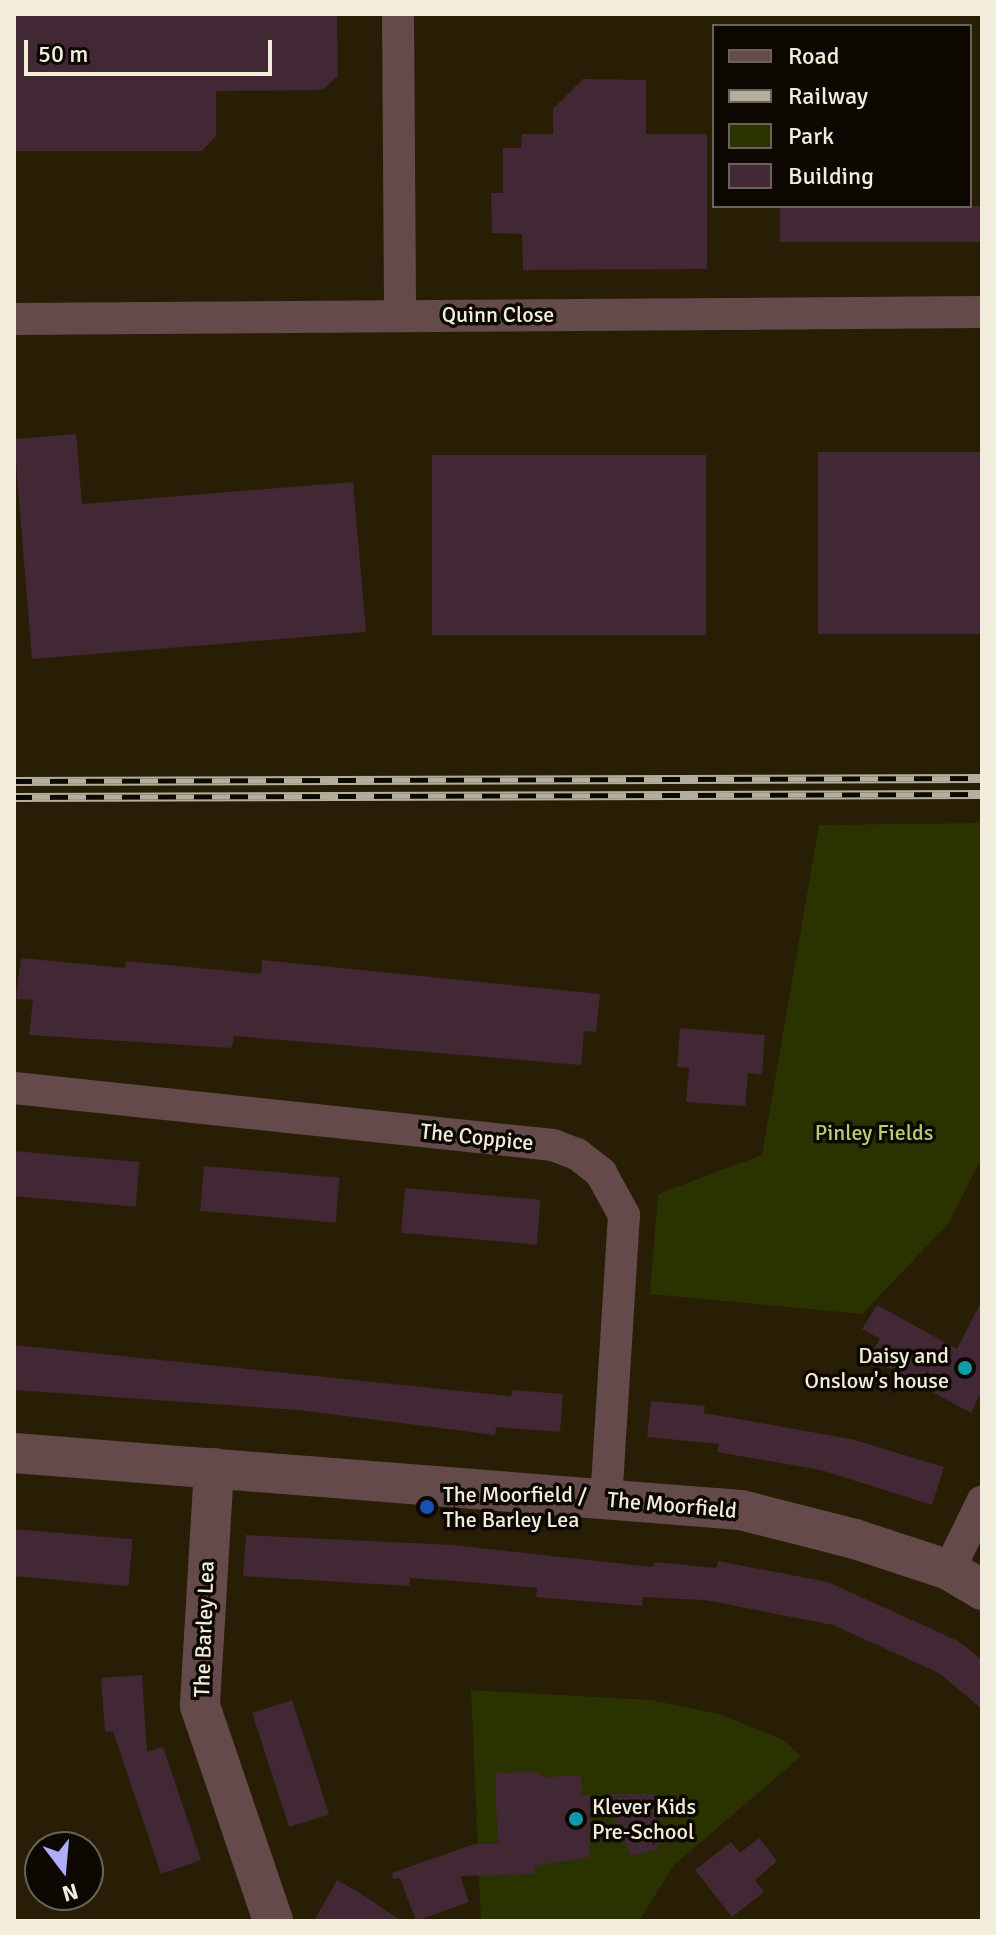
<!DOCTYPE html>
<style>
body{margin:0}
#map{position:relative;width:996px;height:1935px;overflow:hidden;background:#281e05;font-family:Signika,sans-serif}
div>[style]{position:absolute}
[style*='--x']{left:calc(var(--x)*1px);top:calc(var(--y)*1px);width:calc(var(--w)*1px);rotate:calc(var(--a)*1deg)}
.green>*{inset:0;background:#2a3200}
.building>*{inset:0;background:#412834;transform-origin:0 0}
.minor>*{height:32px;margin:-16px;padding:0 16px;transform-origin:16px;border-radius:16px;background:#654a4c}
.tertiary>*{height:40px;margin:-20px;padding:0 20px;transform-origin:20px;border-radius:20px;background:#654a4c}
.rail>*{height:9px;margin-top:-4.5px;transform-origin:0;background:repeating-linear-gradient(90deg,#0d0902 0 18px,#b6ae9c 0 36px);box-sizing:border-box;border-block:2px solid #b6ae9c}
.dots>*{width:22px;height:22px;translate:-50% -50%;box-sizing:border-box;border:4px solid #0d0902;border-radius:50%}
span{translate:-50% -50%;white-space:nowrap;text-align:center;line-height:1.15;-webkit-text-stroke:7px #0d0902;paint-order:stroke}
.street-label{font-size:22px;color:#f3edde}
.park-label{font-size:22px;color:#b8cb75}
.poi-label{font-size:22px;color:#f3edde}
.right{translate:-100% -50%;text-align:right}
.left{translate:0 -50%;text-align:left}
.frame{position:absolute;inset:0;border:16px solid #f3edde;pointer-events:none}
.legend{position:absolute;left:712px;top:24px;width:260px;height:184px;box-sizing:border-box;background:#0d0902;border:2px solid #69645a;margin:0;padding:10px 14px;list-style:none;font-size:24px;color:#f3edde}
.legend li{display:flex;align-items:center;gap:16px;height:40px}
.legend b{width:40px;border:2px solid #69645a}
.north{position:absolute;left:24px;top:1831px;width:80px;height:80px;box-sizing:border-box;background:#0d0902;border:2px solid #69645a;border-radius:50%;rotate:164deg;font-size:22px;font-weight:700;line-height:32px;text-align:center;color:#f3edde}
.north::after{content:'';display:block;margin:auto;width:28px;height:36px;background:#b0aefa;clip-path:polygon(50% 0,100% 100%,50% 72%,0 100%)}
.scale{position:absolute;left:24px;top:40px;width:248px;height:36px;box-sizing:border-box;border:4px solid #f3edde;border-top:0;padding-left:10px;font-size:24px;line-height:28px;white-space:nowrap;color:#f3edde;-webkit-text-stroke:6px #0d0902;paint-order:stroke}
</style>
<div id="map">
<div class="green">
<div style="clip-path:polygon(982px 823px,982px 1158px,948px 1224px,862px 1314px,650px 1294px,658px 1194px,762px 1155px,819px 825px)"></div>
<div style="clip-path:polygon(471px 1690px,651px 1700px,722px 1715px,783px 1740px,801px 1756px,674px 1865px,639px 1921px,481px 1921px)"></div>
</div>
<div class="building">
<div style="clip-path:polygon(14px 14px,337px 14px,338px 76px,322px 90px,216px 91px,216px 136px,202px 151px,14px 151px)"></div>
<div style="clip-path:polygon(583px 79px,646px 80px,646px 134px,707px 134px,707px 269px,523px 270px,522px 234px,492px 233px,491px 193px,503px 193px,503px 148px,521px 148px,522px 134px,553px 134px,553px 109px)"></div>
<div style="left:780px;top:206px;width:202px;height:36px"></div>
<div style="clip-path:polygon(76px 434px,82px 504px,353px 482px,366px 632px,32px 659px,14px 439px)"></div>
<div style="left:818px;top:452px;width:164px;height:182px"></div>
<div style="left:706px;top:455px;width:180px;height:274px;rotate:90deg"></div>
<div style="clip-path:polygon(21px 958px,125px 968px,126px 961px,261px 974px,262px 960px,600px 994px,596px 1032px,584px 1031px,581px 1065px,234px 1036px,232px 1048px,29px 1035px,33px 1000px,16px 999px)"></div>
<div style="clip-path:polygon(680px 1028px,765px 1035px,762px 1075px,748px 1073px,745px 1106px,686px 1102px,689px 1068px,677px 1067px)"></div>
<div style="left:14px;top:1151px;width:126px;height:45px;rotate:5deg"></div>
<div style="left:204px;top:1166px;width:136px;height:45px;rotate:5deg"></div>
<div style="left:405px;top:1188px;width:136px;height:45px;rotate:5deg"></div>
<div style="clip-path:polygon(982px 1300px,982px 1390px,971px 1413px,869px 1357px,880px 1339px,862px 1329px,877px 1305px,957px 1349px)"></div>
<div style="clip-path:polygon(14px 1345px,511px 1396px,512px 1390px,563px 1394px,560px 1432px,496px 1427px,495px 1435px,298px 1410px,14px 1390px)"></div>
<div style="clip-path:polygon(651px 1401px,705px 1406px,704px 1413px,851px 1439px,944px 1467px,932px 1505px,821px 1470px,717px 1452px,719px 1444px,647px 1437px)"></div>
<div style="left:14px;top:1529px;width:119px;height:47px;rotate:5deg"></div>
<div style="clip-path:polygon(246px 1535px,452px 1545px,653px 1567px,654px 1562px,716px 1568px,718px 1561px,828px 1582px,958px 1641px,982px 1660px,982px 1709px,939px 1673px,833px 1625px,705px 1600px,643px 1597px,642px 1606px,536px 1597px,537px 1588px,469px 1582px,410px 1578px,409px 1586px,243px 1576px)"></div>
<div style="clip-path:polygon(142px 1675px,147px 1752px,163px 1747px,201px 1860px,161px 1874px,113px 1731px,105px 1732px,101px 1678px)"></div>
<div style="left:292px;top:1700px;width:120px;height:42px;rotate:72deg"></div>
<div style="clip-path:polygon(540px 1772px,540px 1777px,581px 1776px,582px 1795px,591px 1795px,589px 1857px,534px 1866px,534px 1874px,460px 1876px,469px 1902px,416px 1921px,400px 1878px,393px 1879px,392px 1873px,474px 1844px,498px 1844px,495px 1773px)"></div>
<div style="clip-path:polygon(603px 1794px,655px 1794px,658px 1849px,631px 1856px)"></div>
<div style="clip-path:polygon(759px 1838px,777px 1861px,755px 1880px,764px 1892px,732px 1917px,695px 1870px,731px 1842px,740px 1853px)"></div>
<div style="clip-path:polygon(337px 1880px,360px 1893px,402px 1921px,314px 1921px)"></div>
</div>
<div class="minor">
<div style="--x:398;--y:14;--w:301;--a:89.6"></div>
<div style="--x:14;--y:319;--w:968;--a:-0.41"></div>
<div style="--x:14;--y:1088;--w:542;--a:6.04"></div>
<div style="--x:553;--y:1145;--w:26;--a:21"></div>
<div style="--x:577;--y:1154;--w:31;--a:38"></div>
<div style="--x:601;--y:1173;--w:48;--a:61.3"></div>
<div style="--x:624;--y:1215;--w:285;--a:93.6"></div>
<div style="--x:949;--y:1570;--w:76;--a:-64.1"></div>
</div>
<div class="tertiary">
<div style="--x:14;--y:1453;--w:729;--a:4.48"></div>
<div style="--x:741;--y:1510;--w:118;--a:14.3"></div>
<div style="--x:855;--y:1539;--w:99;--a:18.3"></div>
<div style="--x:949;--y:1570;--w:39;--a:31"></div>
<div style="--x:214;--y:1468;--w:238;--a:93.4"></div>
<div style="--x:200;--y:1706;--w:227;--a:71.2"></div>
</div>
<div class="rail">
<div style="--x:14;--y:781;--w:968;--a:-0.18"></div>
<div style="--x:14;--y:797;--w:968;--a:-0.18"></div>
</div>
<div class="dots">
<div style="left:965px;top:1368px;background:#0f9aa8"></div>
<div style="left:427px;top:1507px;background:#1a4fb4"></div>
<div style="left:576px;top:1819px;background:#0f9aa8"></div>
</div>
<div class="street-label">
<span style="left:498px;top:315px">Quinn Close</span>
<span style="left:477px;top:1137px;rotate:6deg">The Coppice</span>
<span style="left:672px;top:1505px;rotate:5deg">The Moorfield</span>
<span style="left:204px;top:1629px;rotate:-88deg">The Barley Lea</span>
</div>
<div class="park-label">
<span style="left:874px;top:1133px">Pinley Fields</span>
</div>
<div class="poi-label">
<span class="right" style="left:949px;top:1368px">Daisy and<br>Onslow's house</span>
<span class="left" style="left:443px;top:1507px">The Moorfield /<br>The Barley Lea</span>
<span class="left" style="left:592px;top:1819px">Klever Kids<br>Pre-School</span>
</div>
<div class="frame"></div>
<ul class="legend">
<li><b style="height:10px;background:#654a4c"></b>Road</li>
<li><b style="height:10px;background:#b6ae9c"></b>Railway</li>
<li><b style="height:22px;background:#2a3200"></b>Park</li>
<li><b style="height:22px;background:#412834"></b>Building</li>
</ul>
<div class="north">N</div>
<div class="scale">50 m</div>
</div>
